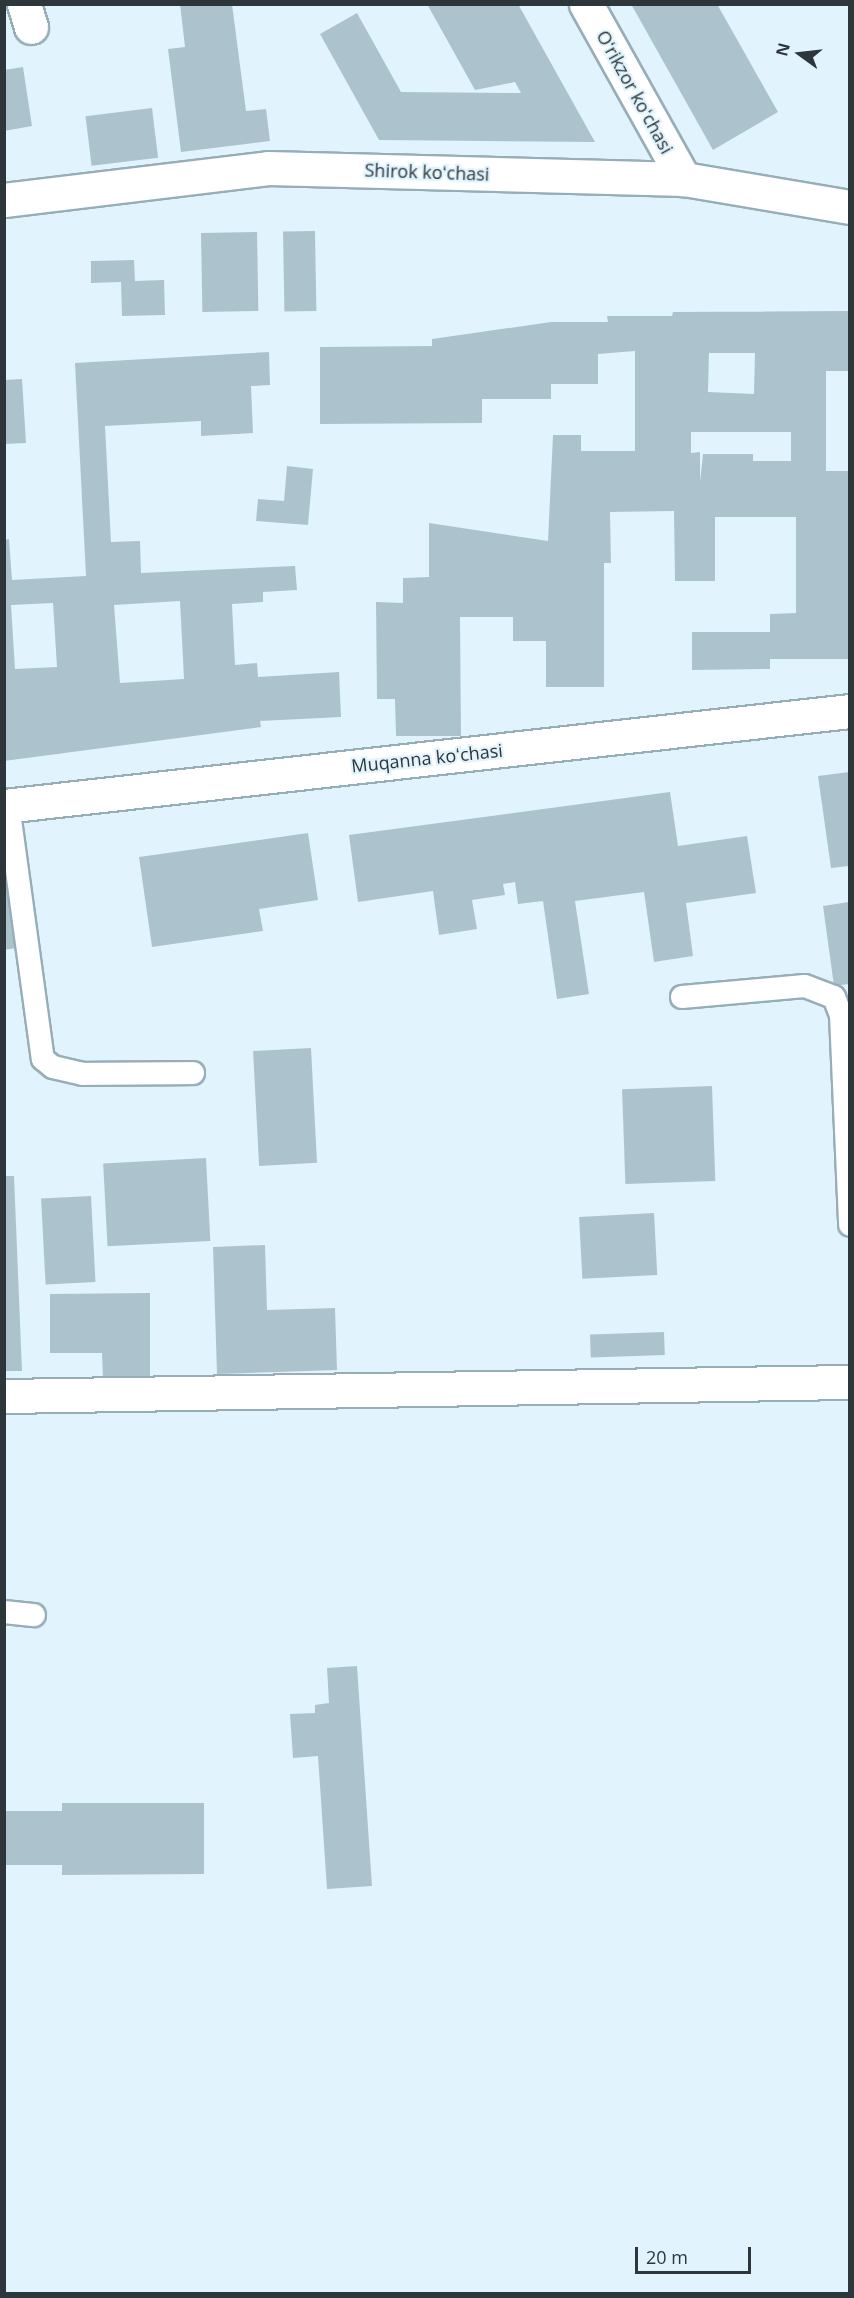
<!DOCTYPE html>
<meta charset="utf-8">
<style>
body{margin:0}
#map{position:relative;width:854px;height:2298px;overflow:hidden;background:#e1f4fd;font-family:"Open Sans",sans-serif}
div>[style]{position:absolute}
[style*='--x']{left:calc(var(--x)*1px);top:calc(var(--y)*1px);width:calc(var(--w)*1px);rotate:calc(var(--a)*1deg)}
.building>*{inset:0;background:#acc3ce;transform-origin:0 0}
.roads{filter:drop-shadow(2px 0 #97adb8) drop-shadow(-2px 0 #97adb8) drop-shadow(0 2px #97adb8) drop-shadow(0 -2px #97adb8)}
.service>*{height:22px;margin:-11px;padding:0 11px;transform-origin:11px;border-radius:11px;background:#fff}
.minor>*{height:33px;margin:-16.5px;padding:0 16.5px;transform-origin:16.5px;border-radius:16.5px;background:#fff}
span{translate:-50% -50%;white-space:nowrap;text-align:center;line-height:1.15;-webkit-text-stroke:4.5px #e1f4fd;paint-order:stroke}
.street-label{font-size:18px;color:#2d363b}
.frame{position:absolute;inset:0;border:6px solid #2d363b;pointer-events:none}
.north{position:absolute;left:770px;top:24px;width:60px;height:60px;-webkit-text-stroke:4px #e1f4fd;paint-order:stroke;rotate:285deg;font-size:16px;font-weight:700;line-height:24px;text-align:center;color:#2d363b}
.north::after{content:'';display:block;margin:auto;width:21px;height:27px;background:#2d363b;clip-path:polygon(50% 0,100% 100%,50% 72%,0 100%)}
.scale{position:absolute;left:635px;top:2247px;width:116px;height:27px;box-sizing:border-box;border:3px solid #2d363b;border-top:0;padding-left:8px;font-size:18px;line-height:21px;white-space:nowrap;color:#2d363b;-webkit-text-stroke:4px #e1f4fd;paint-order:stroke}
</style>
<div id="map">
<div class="building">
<div style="clip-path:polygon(180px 4px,232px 4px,246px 111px,266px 109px,270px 141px,181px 152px,168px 49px,185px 47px)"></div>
<div style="clip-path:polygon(427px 4px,518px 4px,595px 142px,379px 140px,320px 34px,357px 13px,401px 92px,521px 93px,515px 82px,475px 90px)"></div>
<div style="clip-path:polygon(631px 4px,717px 4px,778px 112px,713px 150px)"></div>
<div style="clip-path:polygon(23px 67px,32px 126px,4px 131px,4px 70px)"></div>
<div style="left:152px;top:108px;width:50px;height:67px;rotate:83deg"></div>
<div style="left:315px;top:231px;width:80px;height:32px;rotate:89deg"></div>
<div style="left:257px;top:232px;width:79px;height:56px;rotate:89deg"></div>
<div style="clip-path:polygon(134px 260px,135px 281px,164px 280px,165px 315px,122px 316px,121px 282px,91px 283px,91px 261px)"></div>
<div style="clip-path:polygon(evenodd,849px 311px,849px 371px,826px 371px,826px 471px,849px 471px,849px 659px,770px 659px,770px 669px,692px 670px,692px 632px,770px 632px,770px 614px,796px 613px,796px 517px,715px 517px,715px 581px,675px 581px,674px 511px,610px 512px,611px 563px,604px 563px,604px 687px,546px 687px,546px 641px,513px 641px,513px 617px,460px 617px,461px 736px,396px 736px,395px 699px,377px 699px,376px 602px,403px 603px,403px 578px,429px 577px,429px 523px,548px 541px,553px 435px,581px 435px,581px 451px,635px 451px,635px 351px,598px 354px,598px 384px,551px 384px,551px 399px,482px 399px,482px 423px,320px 424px,320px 347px,432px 346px,432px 339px,551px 322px,608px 322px,607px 316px,672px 316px,673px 312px,849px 311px,709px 353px,755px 353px,754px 394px,708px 392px,709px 353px,849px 311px,691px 432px,791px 432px,791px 461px,753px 461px,753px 454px,703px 454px,700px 482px,700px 452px,691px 453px,691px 432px)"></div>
<div style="clip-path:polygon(evenodd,269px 352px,270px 385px,251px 386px,253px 433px,201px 436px,201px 421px,105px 426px,111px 542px,140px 541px,141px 573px,295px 566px,297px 590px,263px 592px,263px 602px,232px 604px,235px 665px,257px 663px,258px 677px,339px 672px,341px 717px,260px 721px,261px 727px,4px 761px,4px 540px,9px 539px,12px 580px,86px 576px,75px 363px,269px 352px,180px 601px,184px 679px,120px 683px,114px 605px,180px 601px,269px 352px,53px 603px,57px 667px,15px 669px,11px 605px,53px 603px)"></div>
<div style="clip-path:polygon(22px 379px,26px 443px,4px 444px,4px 380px)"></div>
<div style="clip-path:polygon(287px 466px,313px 469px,308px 525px,256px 521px,258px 499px,284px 501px)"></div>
<div style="clip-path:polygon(849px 772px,849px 866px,831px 868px,818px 776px)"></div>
<div style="clip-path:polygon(670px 792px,678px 846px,747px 836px,756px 893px,686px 903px,693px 956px,654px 962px,644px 892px,575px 901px,589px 994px,557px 999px,543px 901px,518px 904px,515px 882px,503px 884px,505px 895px,472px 900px,477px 929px,439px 935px,433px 891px,358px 902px,349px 835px)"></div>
<div style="clip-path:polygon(308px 833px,318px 900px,259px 909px,263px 931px,152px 947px,139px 857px)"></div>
<div style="clip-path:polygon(7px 868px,22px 947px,4px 950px,4px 869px)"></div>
<div style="clip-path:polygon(849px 902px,849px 984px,834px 986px,823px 906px)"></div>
<div style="left:311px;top:1048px;width:115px;height:58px;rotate:87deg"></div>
<div style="left:712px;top:1086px;width:95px;height:90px;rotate:88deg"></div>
<div style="left:206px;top:1158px;width:83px;height:103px;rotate:87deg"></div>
<div style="clip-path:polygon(4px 1176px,14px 1176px,22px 1371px,4px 1371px)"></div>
<div style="left:91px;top:1196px;width:86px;height:50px;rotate:87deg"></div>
<div style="left:654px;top:1213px;width:62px;height:75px;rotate:87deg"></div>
<div style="clip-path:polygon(265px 1245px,267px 1310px,335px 1308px,337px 1370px,217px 1374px,213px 1247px)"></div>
<div style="clip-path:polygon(150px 1293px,150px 1378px,103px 1379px,102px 1353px,50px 1353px,50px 1294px)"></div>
<div style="left:664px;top:1332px;width:23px;height:74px;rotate:88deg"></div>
<div style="clip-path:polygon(357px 1666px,372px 1886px,327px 1889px,318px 1756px,293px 1758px,290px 1714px,315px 1713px,315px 1705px,329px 1703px,327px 1668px)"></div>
<div style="clip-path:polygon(62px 1803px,204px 1803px,204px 1874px,62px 1875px,62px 1865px,4px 1865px,4px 1811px,62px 1811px)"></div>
</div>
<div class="roads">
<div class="service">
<div style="--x:8;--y:805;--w:256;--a:82.2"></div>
<div style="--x:43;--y:1059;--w:13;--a:39"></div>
<div style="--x:53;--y:1067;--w:31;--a:13"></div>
<div style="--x:83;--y:1074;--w:110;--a:-0.5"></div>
<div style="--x:682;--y:997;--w:123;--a:-5.1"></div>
<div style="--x:805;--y:986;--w:31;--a:21"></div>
<div style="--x:834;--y:997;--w:19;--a:69"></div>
<div style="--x:841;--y:1015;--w:210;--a:87.5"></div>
<div style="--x:4;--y:1612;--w:30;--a:6"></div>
</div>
<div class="minor">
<div style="--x:24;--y:4;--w:24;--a:73"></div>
<div style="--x:586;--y:4;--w:201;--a:60.8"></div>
<div style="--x:4;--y:200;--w:266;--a:-6.9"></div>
<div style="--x:268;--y:168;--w:416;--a:1.5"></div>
<div style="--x:684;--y:179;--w:168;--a:9.6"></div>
<div style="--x:4;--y:806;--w:851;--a:-6.41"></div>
<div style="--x:4;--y:1396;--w:846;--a:-0.95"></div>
</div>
</div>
<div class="street-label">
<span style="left:635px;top:92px;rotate:61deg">Oʻrikzor koʻchasi</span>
<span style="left:427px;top:172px;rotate:2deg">Shirok koʻchasi</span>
<span style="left:427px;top:758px;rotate:-6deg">Muqanna koʻchasi</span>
</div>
<div class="frame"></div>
<div class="north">N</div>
<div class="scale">20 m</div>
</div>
